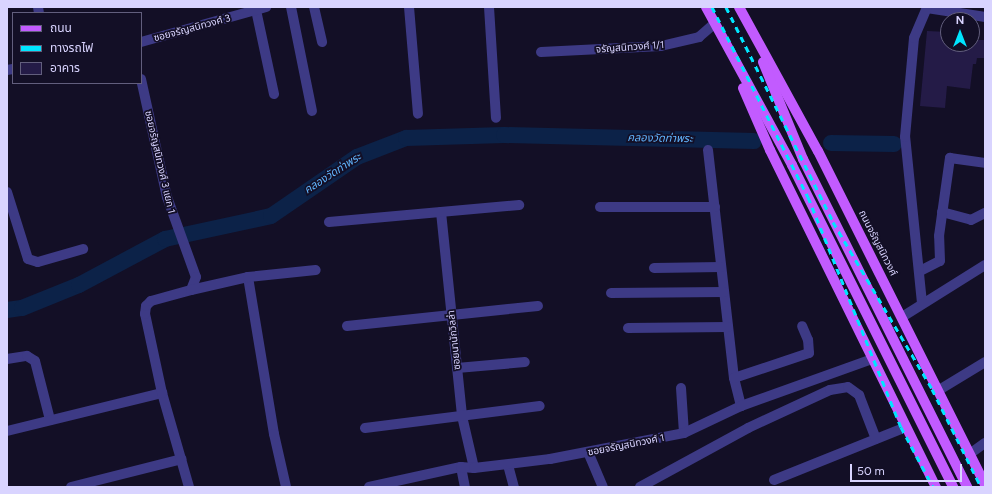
<!DOCTYPE html>
<meta charset="utf-8">
<style>
body{margin:0}
#map{position:relative;width:992px;height:494px;overflow:hidden;background:#130f26;font-family:Figtree,"Noto Sans Thai",sans-serif}
div>[style]{position:absolute}
[style*='--x']{left:calc(var(--x)*1px);top:calc(var(--y)*1px);width:calc(var(--w)*1px);rotate:calc(var(--a)*1deg)}
.canal>*{height:16px;margin:-8px;padding:0 8px;transform-origin:8px;border-radius:8px;background:#0c2248}
.building>*{inset:0;background:#241b47}
.minor>*{height:10px;margin:-5px;padding:0 5px;transform-origin:5px;border-radius:5px;background:#3d3a85}
.major>*{height:10px;margin:-5px;padding:0 5px;transform-origin:5px;border-radius:5px;background:#c25bff}
.rail>*{height:3px;margin-top:-1.5px;transform-origin:0;background:repeating-linear-gradient(90deg,#00e5ff 0 6px,transparent 0 11px)}
span{translate:-50% -50%;white-space:nowrap;text-align:center;line-height:1.15;-webkit-text-stroke:3.5px #130f26;paint-order:stroke}
.street-label{font-size:10px;color:#d9d4ff}
.water-label{font-size:11px;color:#62b6ff;font-style:italic}
.frame{position:absolute;inset:0;border:8px solid #d9d4ff;pointer-events:none}
.legend{position:absolute;left:12px;top:12px;width:130px;height:72px;box-sizing:border-box;background:#130f26;border:1px solid #625e7d;margin:0;padding:5px 7px;list-style:none;font-size:12px;color:#d9d4ff}
.legend li{display:flex;align-items:center;gap:8px;height:20px}
.legend b{width:20px;border:1px solid #625e7d}
.north{position:absolute;left:940px;top:12px;width:40px;height:40px;box-sizing:border-box;background:#130f26;border:1px solid #625e7d;border-radius:50%;rotate:0deg;font-size:11px;font-weight:700;line-height:16px;text-align:center;color:#d9d4ff}
.north::after{content:'';display:block;margin:auto;width:14px;height:18px;background:#00e5ff;clip-path:polygon(50% 0,100% 100%,50% 72%,0 100%)}
.scale{position:absolute;left:850px;top:464px;width:112px;height:18px;box-sizing:border-box;border:2px solid #d9d4ff;border-top:0;padding-left:5px;font-size:12px;line-height:14px;white-space:nowrap;color:#d9d4ff;-webkit-text-stroke:3px #130f26;paint-order:stroke}
</style>
<div id="map">
<div class="canal">
<div style="--x:831;--y:143;--w:63;--a:0.9"></div>
<div style="--x:7;--y:310;--w:15;--a:-8"></div>
<div style="--x:22;--y:308;--w:61;--a:-22"></div>
<div style="--x:79;--y:285;--w:98;--a:-28.1"></div>
<div style="--x:165;--y:239;--w:108;--a:-12.2"></div>
<div style="--x:271;--y:216;--w:104;--a:-34.5"></div>
<div style="--x:357;--y:157;--w:53;--a:-21.2"></div>
<div style="--x:406;--y:138;--w:98;--a:-1.8"></div>
<div style="--x:504;--y:135;--w:250;--a:1.4"></div>
</div>
<div class="building">
<div style="clip-path:polygon(927px 31px,948px 32px,948px 44px,972px 44px,972px 40px,985px 40px,985px 58px,977px 58px,976px 64px,973px 64px,970px 89px,947px 86px,945px 108px,920px 106px)"></div>
</div>
<div class="minor">
<div style="--x:38;--y:7;--w:6;--a:81"></div>
<div style="--x:291;--y:7;--w:106;--a:78.6"></div>
<div style="--x:314;--y:7;--w:36;--a:77"></div>
<div style="--x:409;--y:7;--w:107;--a:85.2"></div>
<div style="--x:489;--y:7;--w:111;--a:86.4"></div>
<div style="--x:927;--y:8;--w:59;--a:8.8"></div>
<div style="--x:256;--y:10;--w:86;--a:77.9"></div>
<div style="--x:141;--y:42;--w:130;--a:-15.6"></div>
<div style="--x:541;--y:52;--w:120;--a:-2.9"></div>
<div style="--x:661;--y:46;--w:39;--a:-13"></div>
<div style="--x:699;--y:37;--w:20;--a:-41"></div>
<div style="--x:7;--y:70;--w:6;--a:-9"></div>
<div style="--x:141;--y:79;--w:121;--a:77.6"></div>
<div style="--x:167;--y:197;--w:85;--a:70.1"></div>
<div style="--x:196;--y:277;--w:14;--a:111"></div>
<div style="--x:708;--y:150;--w:229;--a:83.5"></div>
<div style="--x:734;--y:378;--w:29;--a:76"></div>
<div style="--x:7;--y:192;--w:70;--a:72.6"></div>
<div style="--x:28;--y:259;--w:10;--a:17"></div>
<div style="--x:38;--y:262;--w:47;--a:-16.1"></div>
<div style="--x:600;--y:207;--w:115;--a:0"></div>
<div style="--x:441;--y:212;--w:205;--a:84.1"></div>
<div style="--x:462;--y:416;--w:53;--a:77"></div>
<div style="--x:942;--y:212;--w:30;--a:15"></div>
<div style="--x:971;--y:220;--w:16;--a:-27"></div>
<div style="--x:329;--y:222;--w:191;--a:-5.1"></div>
<div style="--x:654;--y:268;--w:67;--a:-0.9"></div>
<div style="--x:920;--y:271;--w:22;--a:-27"></div>
<div style="--x:940;--y:261;--w:25;--a:-92"></div>
<div style="--x:939;--y:236;--w:79;--a:-82"></div>
<div style="--x:950;--y:158;--w:35;--a:8"></div>
<div style="--x:248;--y:277;--w:159;--a:80.6"></div>
<div style="--x:274;--y:434;--w:54;--a:77.2"></div>
<div style="--x:611;--y:293;--w:113;--a:-0.5"></div>
<div style="--x:922;--y:303;--w:167;--a:-95.8"></div>
<div style="--x:905;--y:137;--w:99;--a:-84.8"></div>
<div style="--x:914;--y:38;--w:34;--a:-67"></div>
<div style="--x:902;--y:317;--w:98;--a:-32.1"></div>
<div style="--x:347;--y:326;--w:192;--a:-6"></div>
<div style="--x:628;--y:328;--w:100;--a:-0.6"></div>
<div style="--x:7;--y:359;--w:20;--a:-9"></div>
<div style="--x:27;--y:356;--w:9;--a:32"></div>
<div style="--x:35;--y:361;--w:61;--a:75.7"></div>
<div style="--x:457;--y:368;--w:68;--a:-5"></div>
<div style="--x:734;--y:378;--w:79;--a:-18.4"></div>
<div style="--x:809;--y:353;--w:13;--a:-94"></div>
<div style="--x:808;--y:340;--w:15;--a:-113"></div>
<div style="--x:681;--y:388;--w:45;--a:86.2"></div>
<div style="--x:939;--y:390;--w:54;--a:-31.3"></div>
<div style="--x:365;--y:428;--w:176;--a:-7.2"></div>
<div style="--x:7;--y:431;--w:160;--a:-13.8"></div>
<div style="--x:588;--y:452;--w:38;--a:67"></div>
<div style="--x:971;--y:453;--w:17;--a:-36"></div>
<div style="--x:508;--y:465;--w:23;--a:75"></div>
<div style="--x:461;--y:467;--w:20;--a:79"></div>
<div style="--x:774;--y:480;--w:142;--a:-21.9"></div>
<div style="--x:71;--y:487;--w:114;--a:-14.2"></div>
<div style="--x:189;--y:487;--w:98;--a:-106"></div>
<div style="--x:162;--y:393;--w:81;--a:-102.1"></div>
<div style="--x:145;--y:314;--w:8;--a:-83"></div>
<div style="--x:146;--y:306;--w:7;--a:-45"></div>
<div style="--x:151;--y:301;--w:41;--a:-15.4"></div>
<div style="--x:191;--y:290;--w:58;--a:-12.8"></div>
<div style="--x:248;--y:277;--w:68;--a:-5.9"></div>
<div style="--x:369;--y:487;--w:94;--a:-12.3"></div>
<div style="--x:461;--y:467;--w:13;--a:4"></div>
<div style="--x:474;--y:468;--w:77;--a:-6.8"></div>
<div style="--x:550;--y:459;--w:136;--a:-11"></div>
<div style="--x:684;--y:433;--w:63;--a:-25.3"></div>
<div style="--x:741;--y:406;--w:139;--a:-19.7"></div>
<div style="--x:640;--y:487;--w:123;--a:-28.6"></div>
<div style="--x:748;--y:428;--w:90;--a:-24.9"></div>
<div style="--x:830;--y:390;--w:18;--a:-9"></div>
<div style="--x:848;--y:387;--w:14;--a:36"></div>
<div style="--x:859;--y:395;--w:47;--a:68.9"></div>
</div>
<div class="major">
<div style="--x:706;--y:7;--w:180;--a:61.4"></div>
<div style="--x:792;--y:165;--w:360;--a:63.4"></div>
<div style="--x:739;--y:7;--w:164;--a:61.3"></div>
<div style="--x:818;--y:151;--w:373;--a:63.4"></div>
<div style="--x:763;--y:62;--w:105;--a:67.6"></div>
<div style="--x:803;--y:159;--w:367;--a:63.4"></div>
<div style="--x:743;--y:88;--w:68;--a:66.5"></div>
<div style="--x:770;--y:150;--w:376;--a:63.8"></div>
</div>
<div class="rail">
<div style="--x:712;--y:7;--w:213;--a:63.2"></div>
<div style="--x:808;--y:197;--w:248;--a:68"></div>
<div style="--x:901;--y:427;--w:68;--a:61.9"></div>
<div style="--x:726;--y:7;--w:240;--a:63.5"></div>
<div style="--x:833;--y:222;--w:194;--a:59.3"></div>
<div style="--x:932;--y:389;--w:110;--a:63.4"></div>
</div>
<div class="street-label">
<span style="left:192px;top:28px;rotate:-15deg">ซอยจรัญสนิทวงศ์ 3</span>
<span style="left:630px;top:47px;rotate:-4deg">จรัญสนิทวงศ์ 1/1</span>
<span style="left:160px;top:162px;rotate:77deg">ซอยจรัญสนิทวงศ์ 3 แยก 1</span>
<span style="left:878px;top:243px;rotate:63deg">ถนนจรัญสนิทวงศ์</span>
<span style="left:454px;top:340px;rotate:-96deg">ซอยนานักวิลล่า</span>
<span style="left:626px;top:445px;rotate:-11deg">ซอยจรัญสนิทวงศ์ 1</span>
</div>
<div class="water-label">
<span style="left:660px;top:139px;rotate:1deg">คลองวัดท่าพระ</span>
<span style="left:333px;top:174px;rotate:-33deg">คลองวัดท่าพระ</span>
</div>
<div class="frame"></div>
<ul class="legend">
<li><b style="height:5px;background:#c25bff"></b>ถนน</li>
<li><b style="height:5px;background:#00e5ff"></b>ทางรถไฟ</li>
<li><b style="height:11px;background:#241b47"></b>อาคาร</li>
</ul>
<div class="north">N</div>
<div class="scale">50 m</div>
</div>
